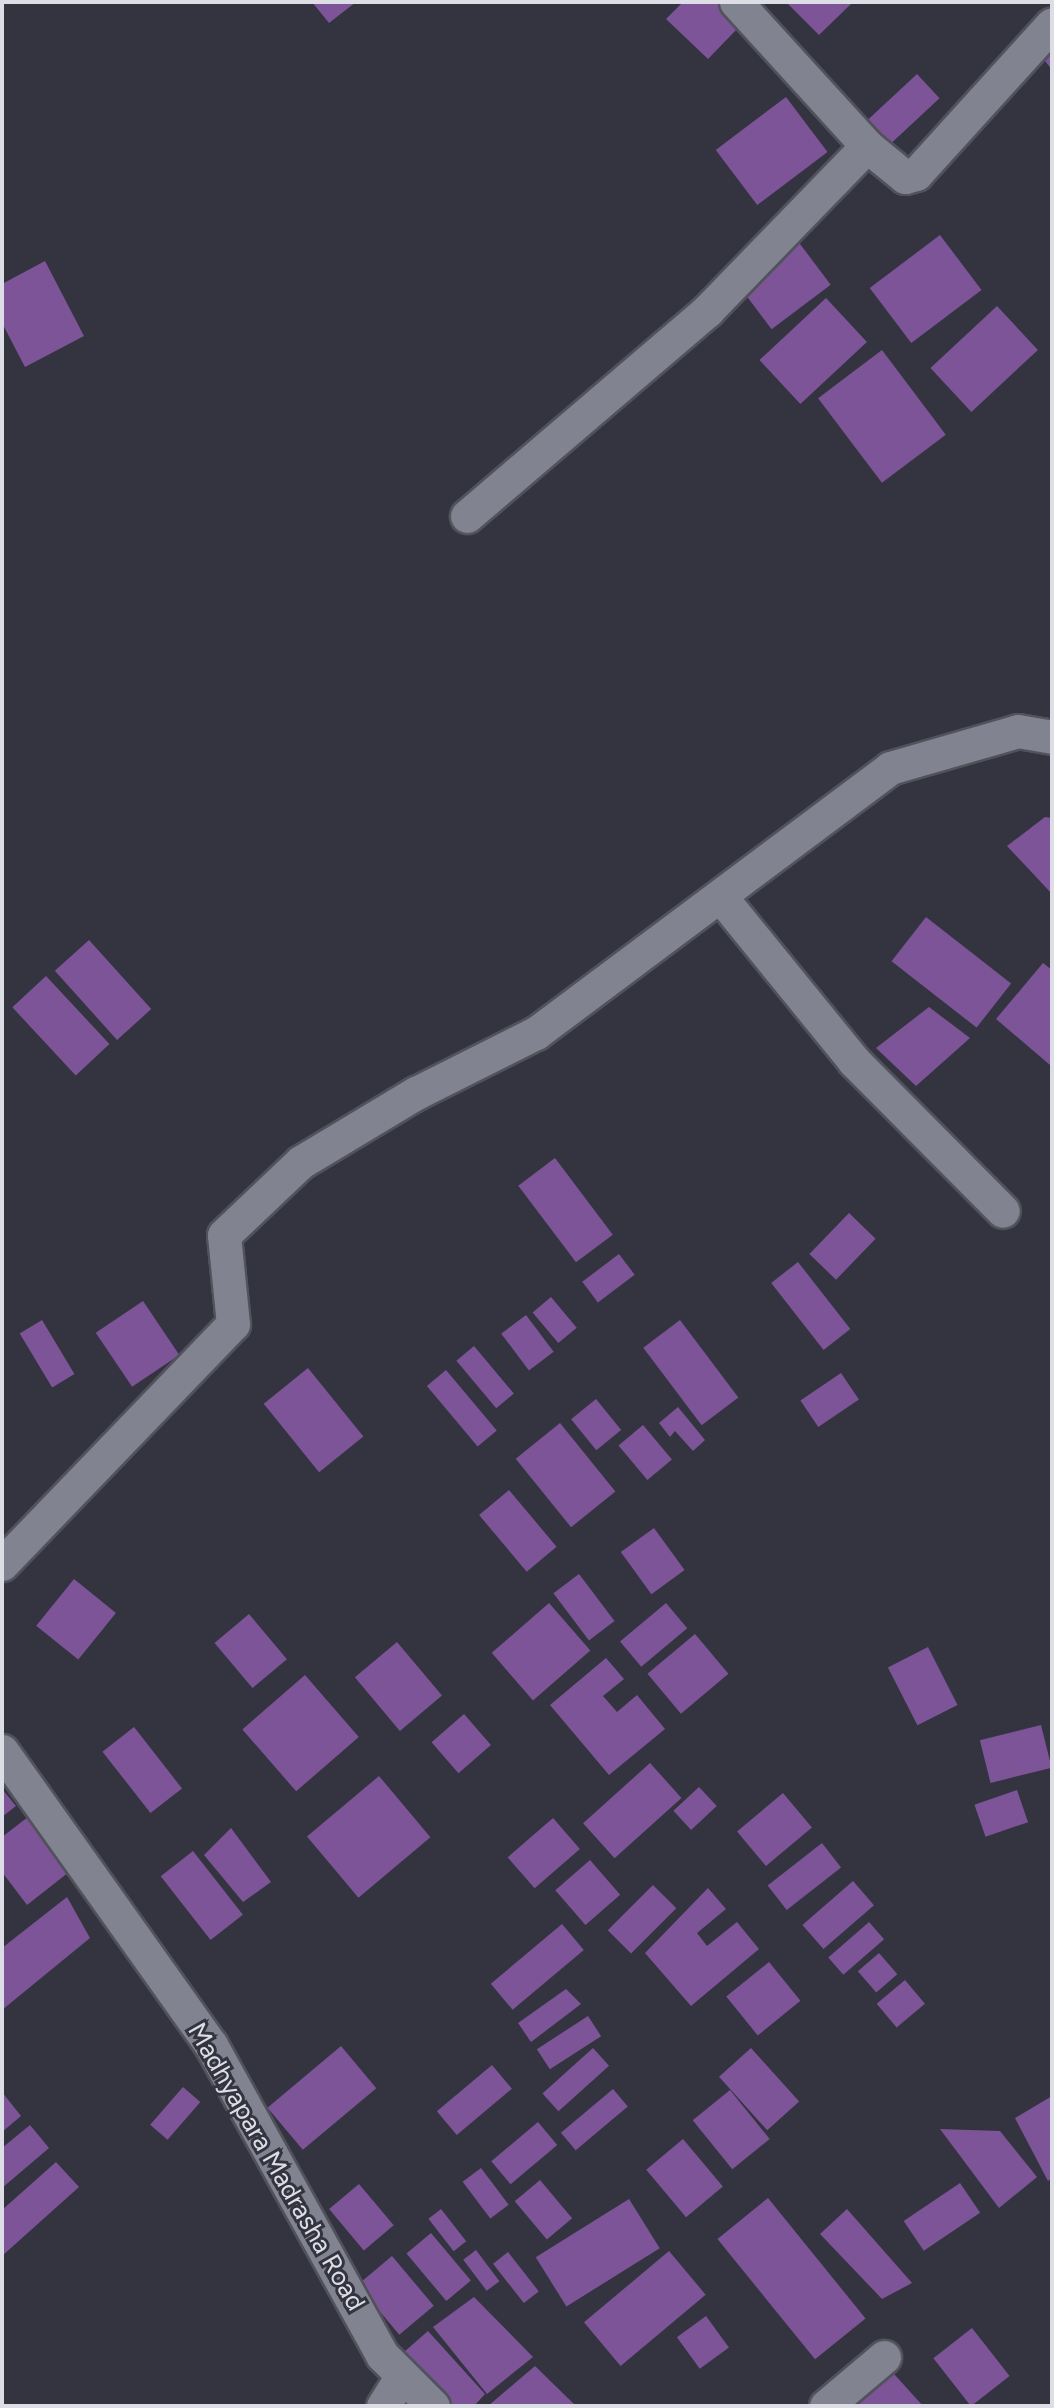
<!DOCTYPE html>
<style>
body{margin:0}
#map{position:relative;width:1054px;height:2408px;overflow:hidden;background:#333440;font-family:Figtree,sans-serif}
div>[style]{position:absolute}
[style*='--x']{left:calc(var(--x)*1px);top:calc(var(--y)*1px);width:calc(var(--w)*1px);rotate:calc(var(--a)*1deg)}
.building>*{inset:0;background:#7d5497;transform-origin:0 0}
.roads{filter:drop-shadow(2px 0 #51525b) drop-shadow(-2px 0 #51525b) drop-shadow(0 2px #51525b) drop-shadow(0 -2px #51525b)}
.minor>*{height:33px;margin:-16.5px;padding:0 16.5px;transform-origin:16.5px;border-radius:16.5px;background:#818390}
span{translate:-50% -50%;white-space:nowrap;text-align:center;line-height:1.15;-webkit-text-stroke:6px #333440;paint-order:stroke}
.street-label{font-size:26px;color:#dddee5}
.frame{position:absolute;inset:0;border:4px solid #dddee5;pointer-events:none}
</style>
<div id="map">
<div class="building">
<div style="clip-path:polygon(312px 2px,356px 2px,329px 23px)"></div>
<div style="clip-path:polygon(683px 2px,716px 2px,740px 26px,708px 59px,666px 19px)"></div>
<div style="clip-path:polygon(786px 2px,853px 2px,819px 35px)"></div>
<div style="clip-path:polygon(1052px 48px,1052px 70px,1042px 57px)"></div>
<div style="left:917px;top:74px;width:33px;height:69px;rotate:47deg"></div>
<div style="left:786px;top:97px;width:69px;height:88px;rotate:53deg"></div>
<div style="left:940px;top:235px;width:69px;height:88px;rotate:53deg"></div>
<div style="left:797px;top:240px;width:56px;height:74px;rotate:53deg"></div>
<div style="clip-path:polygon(45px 261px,84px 336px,25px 367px,2px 323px,2px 284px)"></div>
<div style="left:826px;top:298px;width:60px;height:91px;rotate:47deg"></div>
<div style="left:997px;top:306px;width:60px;height:91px;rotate:47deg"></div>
<div style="left:882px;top:350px;width:106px;height:80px;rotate:53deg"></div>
<div style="clip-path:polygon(1045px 817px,1052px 818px,1052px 894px,1007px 846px)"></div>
<div style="left:926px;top:917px;width:108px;height:56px;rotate:38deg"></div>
<div style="left:89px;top:940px;width:93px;height:46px;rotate:48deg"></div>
<div style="clip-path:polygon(1043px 963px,1052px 970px,1050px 1065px,996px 1019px)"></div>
<div style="left:46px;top:976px;width:93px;height:46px;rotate:47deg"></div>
<div style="clip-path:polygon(929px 1007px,970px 1038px,916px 1086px,876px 1048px)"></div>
<div style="left:555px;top:1158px;width:96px;height:46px;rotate:53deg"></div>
<div style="left:849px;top:1213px;width:37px;height:57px;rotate:44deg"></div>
<div style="left:619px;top:1254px;width:26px;height:46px;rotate:53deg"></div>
<div style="left:798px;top:1262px;width:85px;height:34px;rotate:52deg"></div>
<div style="left:551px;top:1297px;width:40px;height:24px;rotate:50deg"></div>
<div style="left:143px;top:1301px;width:65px;height:57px;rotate:56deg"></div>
<div style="left:526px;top:1315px;width:46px;height:31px;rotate:53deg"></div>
<div style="left:42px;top:1320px;width:63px;height:26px;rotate:59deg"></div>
<div style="left:680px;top:1320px;width:97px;height:46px;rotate:53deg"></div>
<div style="left:474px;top:1346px;width:62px;height:23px;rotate:50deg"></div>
<div style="left:308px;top:1368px;width:88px;height:57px;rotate:51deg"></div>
<div style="left:446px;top:1370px;width:79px;height:25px;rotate:50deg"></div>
<div style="left:841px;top:1373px;width:32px;height:49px;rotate:56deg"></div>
<div style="left:596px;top:1399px;width:40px;height:32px;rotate:51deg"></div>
<div style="clip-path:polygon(678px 1407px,705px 1440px,693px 1451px,675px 1431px,670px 1437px,659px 1423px)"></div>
<div style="left:560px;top:1423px;width:88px;height:57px;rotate:51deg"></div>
<div style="left:643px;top:1425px;width:45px;height:32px;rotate:50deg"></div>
<div style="left:509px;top:1490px;width:74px;height:39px;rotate:50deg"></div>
<div style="left:654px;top:1528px;width:52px;height:41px;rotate:54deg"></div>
<div style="left:579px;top:1574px;width:59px;height:32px;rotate:53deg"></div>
<div style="left:74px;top:1579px;width:54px;height:60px;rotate:39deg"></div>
<div style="left:549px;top:1603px;width:63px;height:76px;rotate:49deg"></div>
<div style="left:666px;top:1603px;width:33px;height:60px;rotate:50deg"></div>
<div style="left:249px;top:1614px;width:59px;height:45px;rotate:50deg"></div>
<div style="left:695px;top:1634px;width:52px;height:62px;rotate:50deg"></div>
<div style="left:397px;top:1642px;width:70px;height:55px;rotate:50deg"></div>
<div style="left:928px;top:1647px;width:65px;height:45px;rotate:63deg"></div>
<div style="clip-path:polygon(606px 1658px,624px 1679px,603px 1696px,617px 1712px,637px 1695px,665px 1729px,609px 1775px,550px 1705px)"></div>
<div style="left:305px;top:1675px;width:82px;height:83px;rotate:49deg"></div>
<div style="left:464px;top:1714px;width:41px;height:43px;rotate:49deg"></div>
<div style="left:1041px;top:1725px;width:44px;height:63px;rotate:76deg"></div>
<div style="left:134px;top:1727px;width:78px;height:40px;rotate:52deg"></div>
<div style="left:650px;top:1763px;width:47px;height:90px;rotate:48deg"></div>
<div style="left:379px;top:1776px;width:80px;height:94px;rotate:50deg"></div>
<div style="left:699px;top:1787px;width:26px;height:35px;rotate:47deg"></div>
<div style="clip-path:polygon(2px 1789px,16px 1806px,2px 1817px)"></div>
<div style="left:1017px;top:1790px;width:34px;height:45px;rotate:71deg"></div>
<div style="left:783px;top:1793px;width:45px;height:60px;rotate:50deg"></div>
<div style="clip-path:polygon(28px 1817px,69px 1872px,27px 1905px,2px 1872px,2px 1837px)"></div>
<div style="left:553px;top:1818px;width:41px;height:60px;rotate:49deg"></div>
<div style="clip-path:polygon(231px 1828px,271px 1882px,243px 1902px,204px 1855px)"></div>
<div style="left:822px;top:1843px;width:31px;height:69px;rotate:52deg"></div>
<div style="left:193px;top:1851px;width:81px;height:41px;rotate:52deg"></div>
<div style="left:590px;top:1860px;width:46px;height:46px;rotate:49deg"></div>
<div style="left:853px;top:1881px;width:32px;height:67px;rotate:49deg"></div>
<div style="left:653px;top:1885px;width:33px;height:64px;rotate:45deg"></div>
<div style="clip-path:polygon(708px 1888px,726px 1909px,697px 1933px,707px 1946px,737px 1922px,759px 1949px,691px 2006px,645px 1953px)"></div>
<div style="clip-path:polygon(67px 1897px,90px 1938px,2px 2010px,2px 1948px)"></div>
<div style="left:869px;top:1922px;width:23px;height:54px;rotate:49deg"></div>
<div style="left:562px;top:1924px;width:34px;height:93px;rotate:50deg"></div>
<div style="left:879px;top:1953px;width:28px;height:28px;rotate:49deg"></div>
<div style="left:769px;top:1962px;width:50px;height:55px;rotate:51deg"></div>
<div style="left:905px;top:1980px;width:31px;height:37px;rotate:50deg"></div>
<div style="clip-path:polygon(566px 1989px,581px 2004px,531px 2042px,518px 2023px)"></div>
<div style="left:588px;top:2016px;width:24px;height:61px;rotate:57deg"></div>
<div style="left:341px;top:2046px;width:55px;height:96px;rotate:50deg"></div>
<div style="left:593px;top:2048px;width:24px;height:68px;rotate:48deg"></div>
<div style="left:751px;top:2048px;width:72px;height:43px;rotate:48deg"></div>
<div style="left:492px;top:2065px;width:31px;height:72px;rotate:50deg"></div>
<div style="left:183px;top:2087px;width:23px;height:50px;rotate:41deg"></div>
<div style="left:613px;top:2089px;width:23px;height:68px;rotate:50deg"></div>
<div style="left:730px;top:2090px;width:63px;height:48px;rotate:51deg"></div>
<div style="clip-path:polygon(2px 2092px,21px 2116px,2px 2132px)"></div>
<div style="clip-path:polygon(1052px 2096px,1052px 2178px,1048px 2181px,1015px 2118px)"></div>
<div style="left:538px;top:2122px;width:30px;height:61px;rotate:50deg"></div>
<div style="clip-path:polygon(30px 2125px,49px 2148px,2px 2188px,2px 2148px)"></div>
<div style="clip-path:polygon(940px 2129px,1000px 2131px,1037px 2177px,999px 2208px)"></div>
<div style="left:683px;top:2139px;width:62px;height:48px;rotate:50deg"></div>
<div style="clip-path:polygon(56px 2162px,79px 2187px,2px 2256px,2px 2210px)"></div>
<div style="left:481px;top:2168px;width:46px;height:23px;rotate:53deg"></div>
<div style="left:540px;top:2180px;width:50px;height:33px;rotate:50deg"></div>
<div style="left:960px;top:2183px;width:36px;height:68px;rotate:56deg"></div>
<div style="left:359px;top:2184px;width:54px;height:39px;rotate:50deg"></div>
<div style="left:768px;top:2198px;width:155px;height:65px;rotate:51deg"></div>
<div style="left:629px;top:2199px;width:58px;height:110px;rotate:58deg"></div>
<div style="left:441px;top:2209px;width:41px;height:16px;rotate:52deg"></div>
<div style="clip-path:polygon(847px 2209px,912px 2283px,882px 2299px,820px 2234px)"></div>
<div style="left:431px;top:2233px;width:62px;height:32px;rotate:50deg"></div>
<div style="left:476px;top:2250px;width:39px;height:16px;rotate:53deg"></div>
<div style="left:669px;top:2251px;width:57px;height:111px;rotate:50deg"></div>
<div style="left:508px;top:2252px;width:50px;height:19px;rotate:52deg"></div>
<div style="left:392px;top:2256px;width:65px;height:45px;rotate:50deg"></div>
<div style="clip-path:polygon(474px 2297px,533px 2357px,487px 2394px,433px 2327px)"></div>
<div style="left:706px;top:2316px;width:39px;height:36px;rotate:54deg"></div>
<div style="left:972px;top:2328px;width:61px;height:49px;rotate:52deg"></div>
<div style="clip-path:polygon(428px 2331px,485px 2394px,474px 2406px,450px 2406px,404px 2352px)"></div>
<div style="clip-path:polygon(885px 2364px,923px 2406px,849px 2406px)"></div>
<div style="clip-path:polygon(535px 2366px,576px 2406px,488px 2406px)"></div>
</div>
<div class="roads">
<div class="minor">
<div style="--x:736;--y:2;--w:195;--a:47.7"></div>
<div style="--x:867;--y:146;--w:49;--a:39.2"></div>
<div style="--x:905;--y:177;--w:11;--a:-15"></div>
<div style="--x:916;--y:174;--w:202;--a:-47.8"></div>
<div style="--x:467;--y:516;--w:316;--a:-40.5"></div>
<div style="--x:707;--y:311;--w:230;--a:-45.9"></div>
<div style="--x:720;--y:896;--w:213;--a:50.9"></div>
<div style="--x:854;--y:1061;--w:211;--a:45.2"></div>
<div style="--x:2;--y:1564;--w:333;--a:-46.1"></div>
<div style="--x:233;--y:1324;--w:89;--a:-95.8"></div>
<div style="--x:224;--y:1235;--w:106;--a:-43.5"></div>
<div style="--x:301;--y:1162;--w:134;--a:-31"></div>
<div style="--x:416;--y:1093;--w:134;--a:-26.6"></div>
<div style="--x:536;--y:1033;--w:442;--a:-36.8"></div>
<div style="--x:890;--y:768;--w:133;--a:-16.1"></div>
<div style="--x:1018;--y:731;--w:35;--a:10"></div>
<div style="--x:2;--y:1751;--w:361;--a:54.6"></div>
<div style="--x:211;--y:2045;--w:354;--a:61.1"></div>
<div style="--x:382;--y:2355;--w:72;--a:45"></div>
<div style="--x:383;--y:2406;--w:36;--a:-58"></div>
<div style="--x:826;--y:2406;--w:76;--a:-40.2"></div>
</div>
</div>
<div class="street-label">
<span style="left:276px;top:2167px;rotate:60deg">Madhyapara Madrasha Road</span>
</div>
<div class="frame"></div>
</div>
